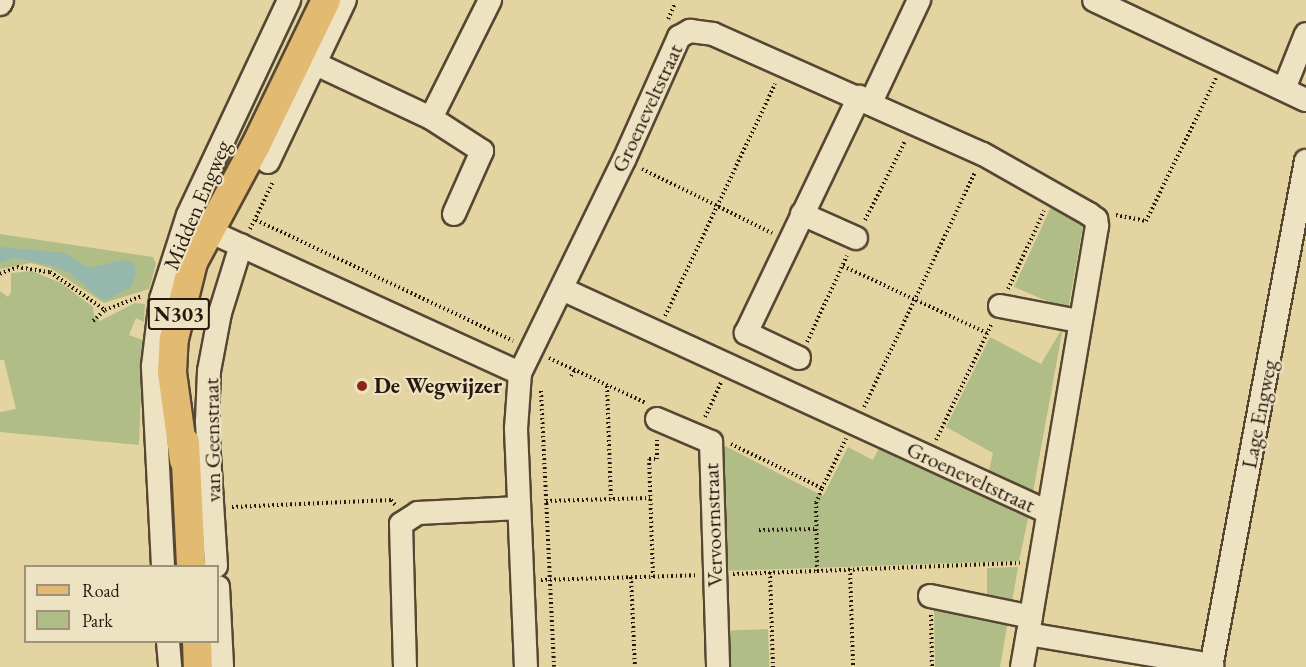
<!DOCTYPE html>
<style>
body{margin:0}
#map{position:relative;width:1306px;height:667px;overflow:hidden;background:#e3d4a2;font-family:"EB Garamond",serif}
div>[style]{position:absolute}
[style*='--x']{left:calc(var(--x)*1px);top:calc(var(--y)*1px);width:calc(var(--w)*1px);rotate:calc(var(--a)*1deg)}
.green>*{inset:0;background:#b1bd87;transform-origin:0 0}
.water>*{inset:0;background:#96b7ac}
.path>*{height:4px;margin-top:-2px;transform-origin:0;background:repeating-linear-gradient(90deg,#27180d 0 1.5px,transparent 0 4.5px)}
.roads{filter:drop-shadow(2px 0 #564732) drop-shadow(-2px 0 #564732) drop-shadow(0 2px #564732) drop-shadow(0 -2px #564732)}
.minor>*{height:22px;margin:-11px;padding:0 11px;transform-origin:11px;border-radius:11px;background:#ede3c3}
.major>*{height:28px;margin:-14px;padding:0 14px;transform-origin:14px;border-radius:14px;background:#e2ba71}
.dots>*{width:16px;height:16px;translate:-50% -50%;box-sizing:border-box;border:3px solid #ede3c3;border-radius:50%}
span{translate:-50% -50%;white-space:nowrap;text-align:center;line-height:1.15;-webkit-text-stroke:4.5px #ede3c3;paint-order:stroke}
.shield-label span{padding:2px 4px;background:#ede3c3;border:2px solid;border-radius:4px;-webkit-text-stroke-width:0}
.shield-label{font-size:21px;color:#27180d;font-weight:700}
.street-label{font-size:22px;color:#27180d}
.poi-label{font-size:22px;color:#27180d;font-weight:700}
.left{translate:0 -50%;text-align:left}
.legend{position:absolute;left:24px;top:565px;width:195px;height:78px;box-sizing:border-box;background:#ede3c3;border:2px solid #9e927a;margin:0;padding:8px 10px;list-style:none;font-size:18px;color:#27180d}
.legend li{display:flex;align-items:center;gap:12px;height:30px}
.legend b{width:30px;border:2px solid #9e927a}
</style>
<div id="map">
<div class="green">
<div style="clip-path:polygon(1051px 207px,1083px 226px,1068px 310px,1014px 287px)"></div>
<div style="clip-path:polygon(0 234px,153px 257px,156px 264px,149px 289px,104px 303px,50px 268px,31px 263px,0 269px)"></div>
<div style="clip-path:polygon(32px 271px,61px 283px,93px 307px,94px 316px,100px 321px,135px 303px,145px 304px,144px 322px,136px 318px,129px 335px,143px 340px,139px 445px,0 432px,0 412px,16px 409px,4px 360px,0 360px,0 291px,8px 297px,11px 292px,11px 273px)"></div>
<div style="clip-path:polygon(1063px 327px,1033px 492px,1028px 493px,988px 475px,993px 453px,946px 427px,990px 337px,1041px 364px)"></div>
<div style="clip-path:polygon(882px 442px,1029px 514px,1019px 561px,723px 571px,719px 443px,823px 496px,848px 447px,873px 460px)"></div>
<div style="clip-path:polygon(1018px 567px,1011px 608px,987px 603px,987px 568px)"></div>
<div style="clip-path:polygon(934px 607px,1008px 620px,1000px 667px,935px 667px)"></div>
<div style="left:768px;top:629px;width:38px;height:47px;rotate:88deg"></div>
</div>
<div class="water">
<div style="clip-path:polygon(0 247px,65px 253px,89px 268px,123px 260px,134px 263px,136px 274px,131px 287px,107px 300px,98px 297px,70px 273px,50px 265px,14px 258px,0 263px)"></div>
</div>
<div class="path">
<div style="--x:668;--y:19;--w:17;--a:-66"></div>
<div style="--x:642;--y:169;--w:145;--a:26.2"></div>
<div style="--x:1116;--y:215;--w:31;--a:11"></div>
<div style="--x:1146;--y:221;--w:159;--a:-63.9"></div>
<div style="--x:256;--y:220;--w:284;--a:25.2"></div>
<div style="--x:865;--y:220;--w:89;--a:-63.1"></div>
<div style="--x:250;--y:229;--w:52;--a:-63.9"></div>
<div style="--x:843;--y:266;--w:159;--a:25"></div>
<div style="--x:0;--y:274;--w:18;--a:-22"></div>
<div style="--x:17;--y:267;--w:33;--a:9"></div>
<div style="--x:50;--y:272;--w:67;--a:34.6"></div>
<div style="--x:105;--y:310;--w:39;--a:-21"></div>
<div style="--x:1008;--y:289;--w:86;--a:-65.2"></div>
<div style="--x:665;--y:316;--w:257;--a:-64.6"></div>
<div style="--x:93;--y:321;--w:16;--a:-43"></div>
<div style="--x:807;--y:342;--w:95;--a:-65.1"></div>
<div style="--x:549;--y:358;--w:107;--a:24.9"></div>
<div style="--x:571;--y:376;--w:7;--a:-56"></div>
<div style="--x:607;--y:386;--w:113;--a:88"></div>
<div style="--x:541;--y:391;--w:276;--a:87.3"></div>
<div style="--x:864;--y:407;--w:260;--a:-64.7"></div>
<div style="--x:705;--y:417;--w:38;--a:-65"></div>
<div style="--x:936;--y:440;--w:130;--a:-64.4"></div>
<div style="--x:731;--y:444;--w:101;--a:25.8"></div>
<div style="--x:822;--y:488;--w:55;--a:-63.9"></div>
<div style="--x:546;--y:501;--w:104;--a:-1.7"></div>
<div style="--x:232;--y:507;--w:159;--a:-2.5"></div>
<div style="--x:391;--y:500;--w:8;--a:50"></div>
<div style="--x:759;--y:530;--w:57;--a:-1"></div>
<div style="--x:850;--y:569;--w:98;--a:88.2"></div>
<div style="--x:817;--y:571;--w:203;--a:-2.3"></div>
<div style="--x:770;--y:572;--w:95;--a:88.2"></div>
<div style="--x:733;--y:574;--w:84;--a:-2"></div>
<div style="--x:817;--y:571;--w:68;--a:-90.8"></div>
<div style="--x:816;--y:503;--w:16;--a:-68"></div>
<div style="--x:631;--y:577;--w:90;--a:87.5"></div>
<div style="--x:653;--y:577;--w:118;--a:-91.9"></div>
<div style="--x:649;--y:459;--w:8;--a:0"></div>
<div style="--x:657;--y:459;--w:20;--a:-90"></div>
<div style="--x:541;--y:580;--w:155;--a:-1.8"></div>
<div style="--x:931;--y:615;--w:52;--a:88.9"></div>
</div>
<div class="roads">
<div class="minor">
<div style="--x:1094;--y:0;--w:234;--a:25.3"></div>
<div style="--x:0;--y:4;--w:4;--a:-63"></div>
<div style="--x:299;--y:56;--w:146;--a:25.2"></div>
<div style="--x:431;--y:118;--w:61;--a:32.9"></div>
<div style="--x:482;--y:151;--w:69;--a:114"></div>
<div style="--x:1284;--y:89;--w:59;--a:-68.2"></div>
<div style="--x:871;--y:102;--w:113;--a:-64.8"></div>
<div style="--x:431;--y:118;--w:132;--a:-63.4"></div>
<div style="--x:268;--y:162;--w:179;--a:-64.6"></div>
<div style="--x:802;--y:214;--w:59;--a:24"></div>
<div style="--x:207;--y:230;--w:344;--a:24.6"></div>
<div style="--x:520;--y:373;--w:237;--a:-64"></div>
<div style="--x:624;--y:160;--w:135;--a:-65.9"></div>
<div style="--x:679;--y:37;--w:13;--a:-29"></div>
<div style="--x:690;--y:31;--w:23;--a:7"></div>
<div style="--x:713;--y:34;--w:295;--a:24"></div>
<div style="--x:983;--y:154;--w:122;--a:29.5"></div>
<div style="--x:1089;--y:214;--w:9;--a:36"></div>
<div style="--x:1096;--y:219;--w:7;--a:82"></div>
<div style="--x:1097;--y:226;--w:414;--a:99.6"></div>
<div style="--x:562;--y:289;--w:535;--a:24.65"></div>
<div style="--x:1000;--y:306;--w:80;--a:10.8"></div>
<div style="--x:799;--y:358;--w:59;--a:-154.7"></div>
<div style="--x:746;--y:333;--w:262;--a:-64.4"></div>
<div style="--x:520;--y:373;--w:56;--a:94.1"></div>
<div style="--x:516;--y:429;--w:238;--a:87.6"></div>
<div style="--x:657;--y:419;--w:59;--a:23.1"></div>
<div style="--x:711;--y:442;--w:225;--a:88.2"></div>
<div style="--x:163;--y:566;--w:200;--a:-92.9"></div>
<div style="--x:153;--y:366;--w:67;--a:-83.2"></div>
<div style="--x:161;--y:299;--w:88;--a:-72.2"></div>
<div style="--x:188;--y:215;--w:238;--a:-64.8"></div>
<div style="--x:216;--y:566;--w:145;--a:-93.6"></div>
<div style="--x:207;--y:421;--w:50;--a:-87.7"></div>
<div style="--x:209;--y:371;--w:59;--a:-79.3"></div>
<div style="--x:220;--y:313;--w:71;--a:-72.8"></div>
<div style="--x:218;--y:587;--w:80;--a:87.1"></div>
<div style="--x:930;--y:596;--w:103;--a:11.7"></div>
<div style="--x:168;--y:642;--w:25;--a:85"></div>
<div style="--x:405;--y:667;--w:143;--a:-91.6"></div>
<div style="--x:401;--y:524;--w:20;--a:-33"></div>
<div style="--x:418;--y:513;--w:101;--a:-2.8"></div>
<div style="--x:1022;--y:667;--w:34;--a:-80"></div>
<div style="--x:1028;--y:634;--w:187;--a:9.6"></div>
<div style="--x:1211;--y:667;--w:515;--a:-79.37"></div>
</div>
<div class="major">
<div style="--x:185;--y:442;--w:124;--a:87.2"></div>
<div style="--x:184;--y:460;--w:89;--a:-97.8"></div>
<div style="--x:172;--y:372;--w:33;--a:-87"></div>
<div style="--x:174;--y:339;--w:79;--a:-76.1"></div>
<div style="--x:193;--y:262;--w:133;--a:-61.7"></div>
<div style="--x:256;--y:145;--w:161;--a:-64.2"></div>
<div style="--x:197;--y:642;--w:25;--a:88"></div>
</div>
</div>
<div class="dots">
<div style="left:362px;top:386px;background:#8f2418"></div>
</div>
<div class="shield-label">
<span style="left:179px;top:314px">N303</span>
</div>
<div class="street-label">
<span style="left:647px;top:108px;rotate:-65deg">Groeneveltstraat</span>
<span style="left:197px;top:205px;rotate:-67deg">Midden Engweg</span>
<span style="left:1259px;top:414px;rotate:-79deg">Lage Engweg</span>
<span style="left:212px;top:440px;rotate:-91deg">van Geenstraat</span>
<span style="left:971px;top:477px;rotate:25deg">Groeneveltstraat</span>
<span style="left:713px;top:525px;rotate:-92deg">Vervoornstraat</span>
</div>
<div class="poi-label">
<span class="left" style="left:374px;top:386px">De Wegwijzer</span>
</div>
<ul class="legend">
<li><b style="height:8px;background:#e2ba71"></b>Road</li>
<li><b style="height:16px;background:#b1bd87"></b>Park</li>
</ul>
</div>
